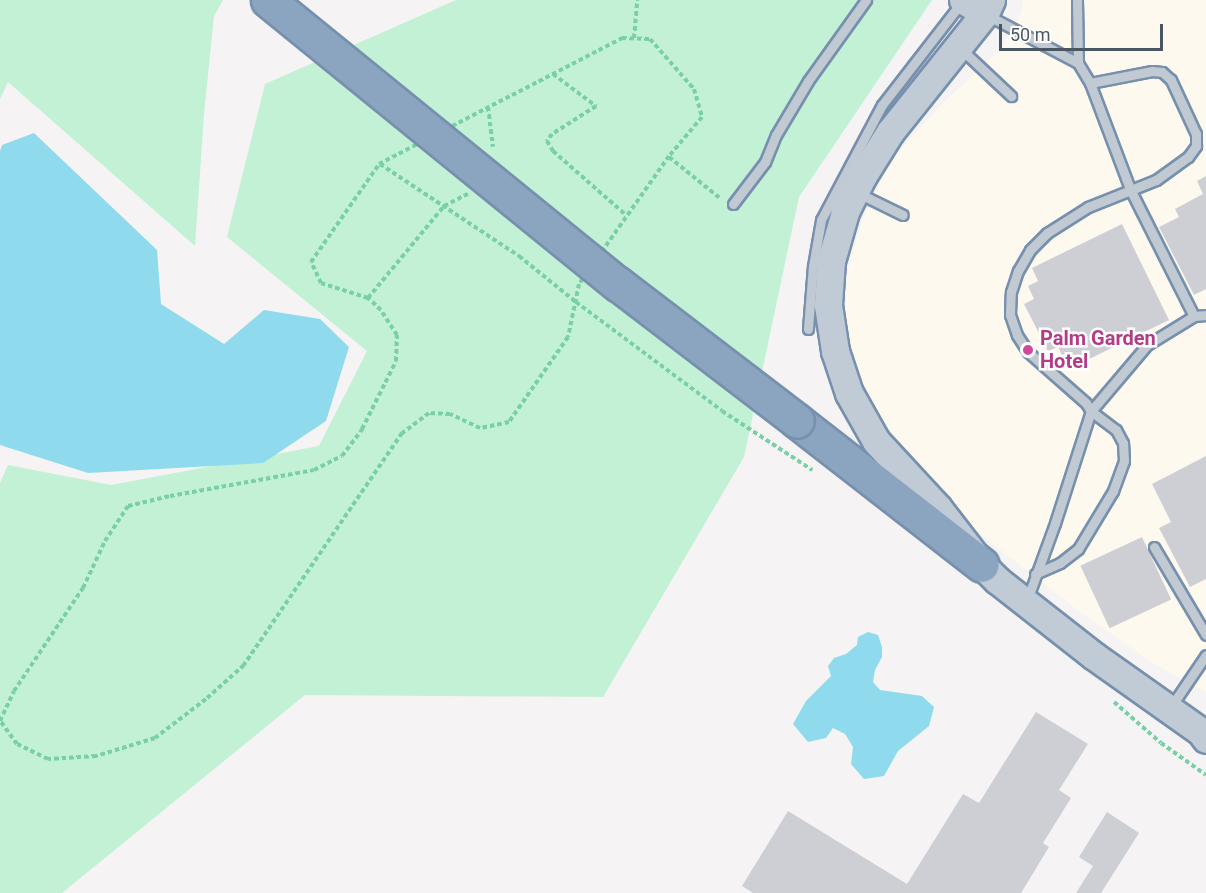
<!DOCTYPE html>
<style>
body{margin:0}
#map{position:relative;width:1206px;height:893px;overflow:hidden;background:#f5f3f3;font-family:Roboto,sans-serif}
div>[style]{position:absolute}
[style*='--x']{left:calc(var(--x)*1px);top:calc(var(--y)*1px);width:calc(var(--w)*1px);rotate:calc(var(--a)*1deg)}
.commercial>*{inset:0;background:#fdf9ef}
.green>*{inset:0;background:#c3f1d5}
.water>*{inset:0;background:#90daee}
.building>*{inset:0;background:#cdcfd5;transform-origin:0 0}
.path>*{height:4px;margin-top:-2px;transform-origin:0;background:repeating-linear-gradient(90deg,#7ad0a6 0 4.5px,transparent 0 7.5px)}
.roads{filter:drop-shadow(2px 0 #7690ad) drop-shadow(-2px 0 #7690ad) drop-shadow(0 2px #7690ad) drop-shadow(0 -2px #7690ad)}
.lane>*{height:9px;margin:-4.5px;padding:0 4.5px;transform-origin:4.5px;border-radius:4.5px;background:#c1cad2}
.secondary>*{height:27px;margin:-13.5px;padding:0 13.5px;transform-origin:13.5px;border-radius:13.5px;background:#c1cbd6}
.highway>*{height:33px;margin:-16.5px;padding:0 16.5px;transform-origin:16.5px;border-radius:16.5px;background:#8ba5c1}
.bridges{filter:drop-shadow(2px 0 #7690ad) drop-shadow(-2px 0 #7690ad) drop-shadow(0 2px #7690ad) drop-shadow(0 -2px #7690ad)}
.highway-bridge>*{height:33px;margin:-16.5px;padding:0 16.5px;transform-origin:16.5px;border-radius:16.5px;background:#8ba5c1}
.dots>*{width:16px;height:16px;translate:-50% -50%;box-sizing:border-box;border:3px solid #fff;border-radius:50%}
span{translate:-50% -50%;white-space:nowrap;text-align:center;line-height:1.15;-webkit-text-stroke:5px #fff;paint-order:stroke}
.hotel-label{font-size:20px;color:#b23c85;font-weight:700}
.left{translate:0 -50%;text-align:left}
.scale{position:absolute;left:999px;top:24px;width:164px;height:27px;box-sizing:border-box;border:3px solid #4a5661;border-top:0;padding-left:8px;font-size:18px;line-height:21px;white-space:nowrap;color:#4a5661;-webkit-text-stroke:4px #fff;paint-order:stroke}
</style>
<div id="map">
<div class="commercial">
<div style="clip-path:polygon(1023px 0,1206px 0,1206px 692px,1156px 665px,1080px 612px,966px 523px,925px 480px,875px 412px,856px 373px,845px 326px,847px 272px,863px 218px,890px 161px,943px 103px,1000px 50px,1021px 13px)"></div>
</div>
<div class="green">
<div style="clip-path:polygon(0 0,223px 0,214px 16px,204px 114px,195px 246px,8px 82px,0 99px)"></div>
<div style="clip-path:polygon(456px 0,932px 0,799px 197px,744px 457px,603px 697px,305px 695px,62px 893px,0 893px,0 483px,8px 465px,111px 485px,319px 446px,367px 351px,227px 237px,265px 84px)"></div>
</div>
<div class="water">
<div style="clip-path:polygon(34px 133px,157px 250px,161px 304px,224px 344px,264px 310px,320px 319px,349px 347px,326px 421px,263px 463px,88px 473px,0 445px,0 151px,2px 145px)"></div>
<div style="clip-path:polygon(868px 632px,878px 635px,882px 647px,882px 657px,875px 670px,873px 682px,880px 690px,922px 696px,934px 707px,929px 726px,898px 751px,884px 776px,864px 779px,851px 764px,853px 747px,845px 734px,833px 728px,826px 738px,808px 742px,793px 724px,806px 701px,831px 676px,828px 666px,834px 658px,846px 654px,857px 645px,858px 637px)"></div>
</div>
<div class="building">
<div style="clip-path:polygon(1206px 176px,1206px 289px,1194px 295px,1159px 227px,1179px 217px,1175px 209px,1203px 194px,1197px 181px)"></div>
<div style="clip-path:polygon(1122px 224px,1169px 320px,1079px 364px,1075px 356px,1065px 361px,1058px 347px,1048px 351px,1024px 304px,1034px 299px,1028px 286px,1038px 281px,1032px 268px)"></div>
<div style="clip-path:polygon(1206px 456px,1206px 579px,1190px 587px,1159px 528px,1171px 522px,1152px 484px)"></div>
<div style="left:1142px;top:537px;width:69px;height:68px;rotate:65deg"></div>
<div style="clip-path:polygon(1036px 712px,1088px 744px,1059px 790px,1071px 798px,1043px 843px,1049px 847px,1021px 893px,753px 893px,742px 886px,788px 811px,907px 884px,963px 794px,979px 803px)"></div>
<div style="clip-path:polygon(1107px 812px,1139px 833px,1101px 893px,1076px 893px,1093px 866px,1079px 857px)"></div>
</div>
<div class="path">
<div style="--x:622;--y:38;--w:28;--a:2"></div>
<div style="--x:650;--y:39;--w:67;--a:48.7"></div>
<div style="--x:694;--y:89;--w:29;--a:74"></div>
<div style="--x:702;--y:117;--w:51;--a:130.2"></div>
<div style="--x:669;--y:156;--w:156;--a:125.1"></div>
<div style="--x:579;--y:284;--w:54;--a:101.7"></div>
<div style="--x:568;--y:337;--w:103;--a:124.8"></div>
<div style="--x:509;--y:422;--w:30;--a:168"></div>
<div style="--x:480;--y:428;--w:33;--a:-155"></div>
<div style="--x:450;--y:414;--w:21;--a:-177"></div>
<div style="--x:429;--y:413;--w:34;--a:143"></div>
<div style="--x:402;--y:433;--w:281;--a:124.3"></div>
<div style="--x:244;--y:665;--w:51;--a:138.2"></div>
<div style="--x:206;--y:699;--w:64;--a:142.6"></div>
<div style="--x:155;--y:738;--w:62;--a:163"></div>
<div style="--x:96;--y:756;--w:48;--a:176.4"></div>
<div style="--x:48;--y:759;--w:34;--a:-154"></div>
<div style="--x:17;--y:744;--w:29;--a:-126"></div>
<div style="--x:0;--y:721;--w:33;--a:-65"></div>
<div style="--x:14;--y:691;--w:124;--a:-56.2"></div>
<div style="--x:83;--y:588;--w:52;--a:-64.9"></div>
<div style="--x:105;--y:541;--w:42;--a:-56.7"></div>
<div style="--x:128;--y:506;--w:43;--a:-13.4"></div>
<div style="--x:170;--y:496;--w:146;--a:-10.2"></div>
<div style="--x:314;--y:470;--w:31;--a:-27"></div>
<div style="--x:342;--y:456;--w:34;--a:-53"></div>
<div style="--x:362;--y:429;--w:76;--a:-63.4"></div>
<div style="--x:396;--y:361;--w:26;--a:-88"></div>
<div style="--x:397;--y:335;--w:30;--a:-123"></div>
<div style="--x:381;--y:310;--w:18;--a:-137"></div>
<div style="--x:368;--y:298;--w:49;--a:-162.3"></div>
<div style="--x:321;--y:283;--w:23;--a:-115"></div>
<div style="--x:311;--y:262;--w:119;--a:-55.2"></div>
<div style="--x:379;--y:164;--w:274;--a:-27.4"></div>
<div style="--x:634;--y:38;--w:38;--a:-85"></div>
<div style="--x:553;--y:74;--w:54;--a:36.7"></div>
<div style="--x:596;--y:106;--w:52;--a:147.5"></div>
<div style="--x:552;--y:134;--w:9;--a:126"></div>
<div style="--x:547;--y:141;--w:12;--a:59"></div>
<div style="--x:553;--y:151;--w:97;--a:41.2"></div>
<div style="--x:488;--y:107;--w:40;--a:82.9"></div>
<div style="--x:669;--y:157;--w:67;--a:38.9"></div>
<div style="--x:380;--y:164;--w:167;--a:33.5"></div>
<div style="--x:519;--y:256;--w:73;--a:38.9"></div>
<div style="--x:576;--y:302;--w:182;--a:36.7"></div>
<div style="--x:722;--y:411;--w:108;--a:33.2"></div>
<div style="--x:368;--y:298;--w:119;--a:-50.4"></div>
<div style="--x:444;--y:206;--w:27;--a:-27"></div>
<div style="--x:1114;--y:702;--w:62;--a:41.1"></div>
<div style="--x:1161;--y:743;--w:55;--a:35.4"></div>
</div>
<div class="roads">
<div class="lane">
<div style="--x:1077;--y:0;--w:63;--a:89.1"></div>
<div style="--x:1078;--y:63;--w:23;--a:59"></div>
<div style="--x:1090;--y:83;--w:113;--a:69.3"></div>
<div style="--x:1130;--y:189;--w:142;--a:63.3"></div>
<div style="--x:987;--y:15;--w:103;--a:27.8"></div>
<div style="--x:961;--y:49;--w:69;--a:43.2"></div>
<div style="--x:856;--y:192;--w:52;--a:26.1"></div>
<div style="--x:733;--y:204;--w:53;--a:-52.7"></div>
<div style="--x:765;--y:162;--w:29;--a:-68"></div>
<div style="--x:776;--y:135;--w:63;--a:-59.3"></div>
<div style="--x:808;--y:81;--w:100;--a:-54.4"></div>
<div style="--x:808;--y:329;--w:63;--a:-85.5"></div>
<div style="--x:813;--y:266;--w:47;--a:-80.1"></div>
<div style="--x:821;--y:220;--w:130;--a:-62.1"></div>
<div style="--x:882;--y:105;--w:129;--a:-52.2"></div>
<div style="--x:1154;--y:547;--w:102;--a:59.4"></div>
<div style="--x:1035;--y:574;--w:27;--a:-24"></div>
<div style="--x:1060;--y:563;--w:23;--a:-38"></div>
<div style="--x:1078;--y:549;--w:68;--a:-58.9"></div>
<div style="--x:1113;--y:491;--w:32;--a:-70"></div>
<div style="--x:1124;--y:461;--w:18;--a:-93"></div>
<div style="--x:1123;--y:443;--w:15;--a:-118"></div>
<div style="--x:1116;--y:430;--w:31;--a:-143"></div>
<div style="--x:1091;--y:411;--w:87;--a:-49.7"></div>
<div style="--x:1147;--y:345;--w:55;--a:-31.7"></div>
<div style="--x:1194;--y:316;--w:12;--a:-5"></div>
<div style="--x:1027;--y:600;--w:82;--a:-70"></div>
<div style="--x:1055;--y:523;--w:118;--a:-72.2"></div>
<div style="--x:1091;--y:411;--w:9;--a:-122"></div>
<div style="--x:1086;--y:403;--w:77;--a:-138.7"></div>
<div style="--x:1028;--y:352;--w:20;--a:-123"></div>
<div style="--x:1017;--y:335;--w:21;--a:-109"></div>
<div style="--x:1010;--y:315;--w:23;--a:-88"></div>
<div style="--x:1011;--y:292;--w:22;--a:-72"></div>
<div style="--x:1018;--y:271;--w:24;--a:-60"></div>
<div style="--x:1030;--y:250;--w:24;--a:-45"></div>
<div style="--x:1047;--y:233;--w:49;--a:-32.4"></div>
<div style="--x:1088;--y:207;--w:73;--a:-21.7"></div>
<div style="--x:1156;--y:180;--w:39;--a:-36"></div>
<div style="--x:1188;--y:157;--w:14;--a:-54"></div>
<div style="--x:1196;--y:146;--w:12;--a:-90"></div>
<div style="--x:1196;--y:134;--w:60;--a:-114.8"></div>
<div style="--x:1171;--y:80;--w:12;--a:-138"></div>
<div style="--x:1162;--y:72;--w:10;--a:-174"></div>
<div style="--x:1152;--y:71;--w:63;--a:169"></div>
<div style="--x:1170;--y:708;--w:64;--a:-55.8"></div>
</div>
<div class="secondary">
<div style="--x:963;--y:0;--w:26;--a:31"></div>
<div style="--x:991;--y:0;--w:14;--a:115"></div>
<div style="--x:985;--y:13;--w:152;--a:128.6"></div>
<div style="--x:890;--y:132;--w:53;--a:121.9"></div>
<div style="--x:862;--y:177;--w:39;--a:116"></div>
<div style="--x:845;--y:212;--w:51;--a:105.9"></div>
<div style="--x:831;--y:261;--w:44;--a:93.9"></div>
<div style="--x:828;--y:305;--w:47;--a:81.3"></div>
<div style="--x:835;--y:351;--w:44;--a:71.6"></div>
<div style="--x:849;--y:393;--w:55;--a:60.6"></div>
<div style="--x:876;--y:441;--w:91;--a:47.2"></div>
<div style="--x:938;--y:508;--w:72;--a:52.3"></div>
<div style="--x:982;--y:565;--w:21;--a:45"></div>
<div style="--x:997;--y:580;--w:123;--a:38.1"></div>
<div style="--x:1094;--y:656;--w:130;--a:35.3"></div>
<div style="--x:1200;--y:731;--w:10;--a:53"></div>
</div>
<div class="highway">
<div style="--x:797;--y:421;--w:234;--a:37.9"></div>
</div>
</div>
<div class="bridges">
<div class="highway-bridge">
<div style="--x:268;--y:0;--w:451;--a:39.1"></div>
<div style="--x:618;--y:284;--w:225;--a:37.4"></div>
</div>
</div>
<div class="dots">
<div style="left:1028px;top:350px;background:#d1479c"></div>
</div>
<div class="hotel-label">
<span class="left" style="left:1040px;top:350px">Palm Garden<br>Hotel</span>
</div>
<div class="scale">50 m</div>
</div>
